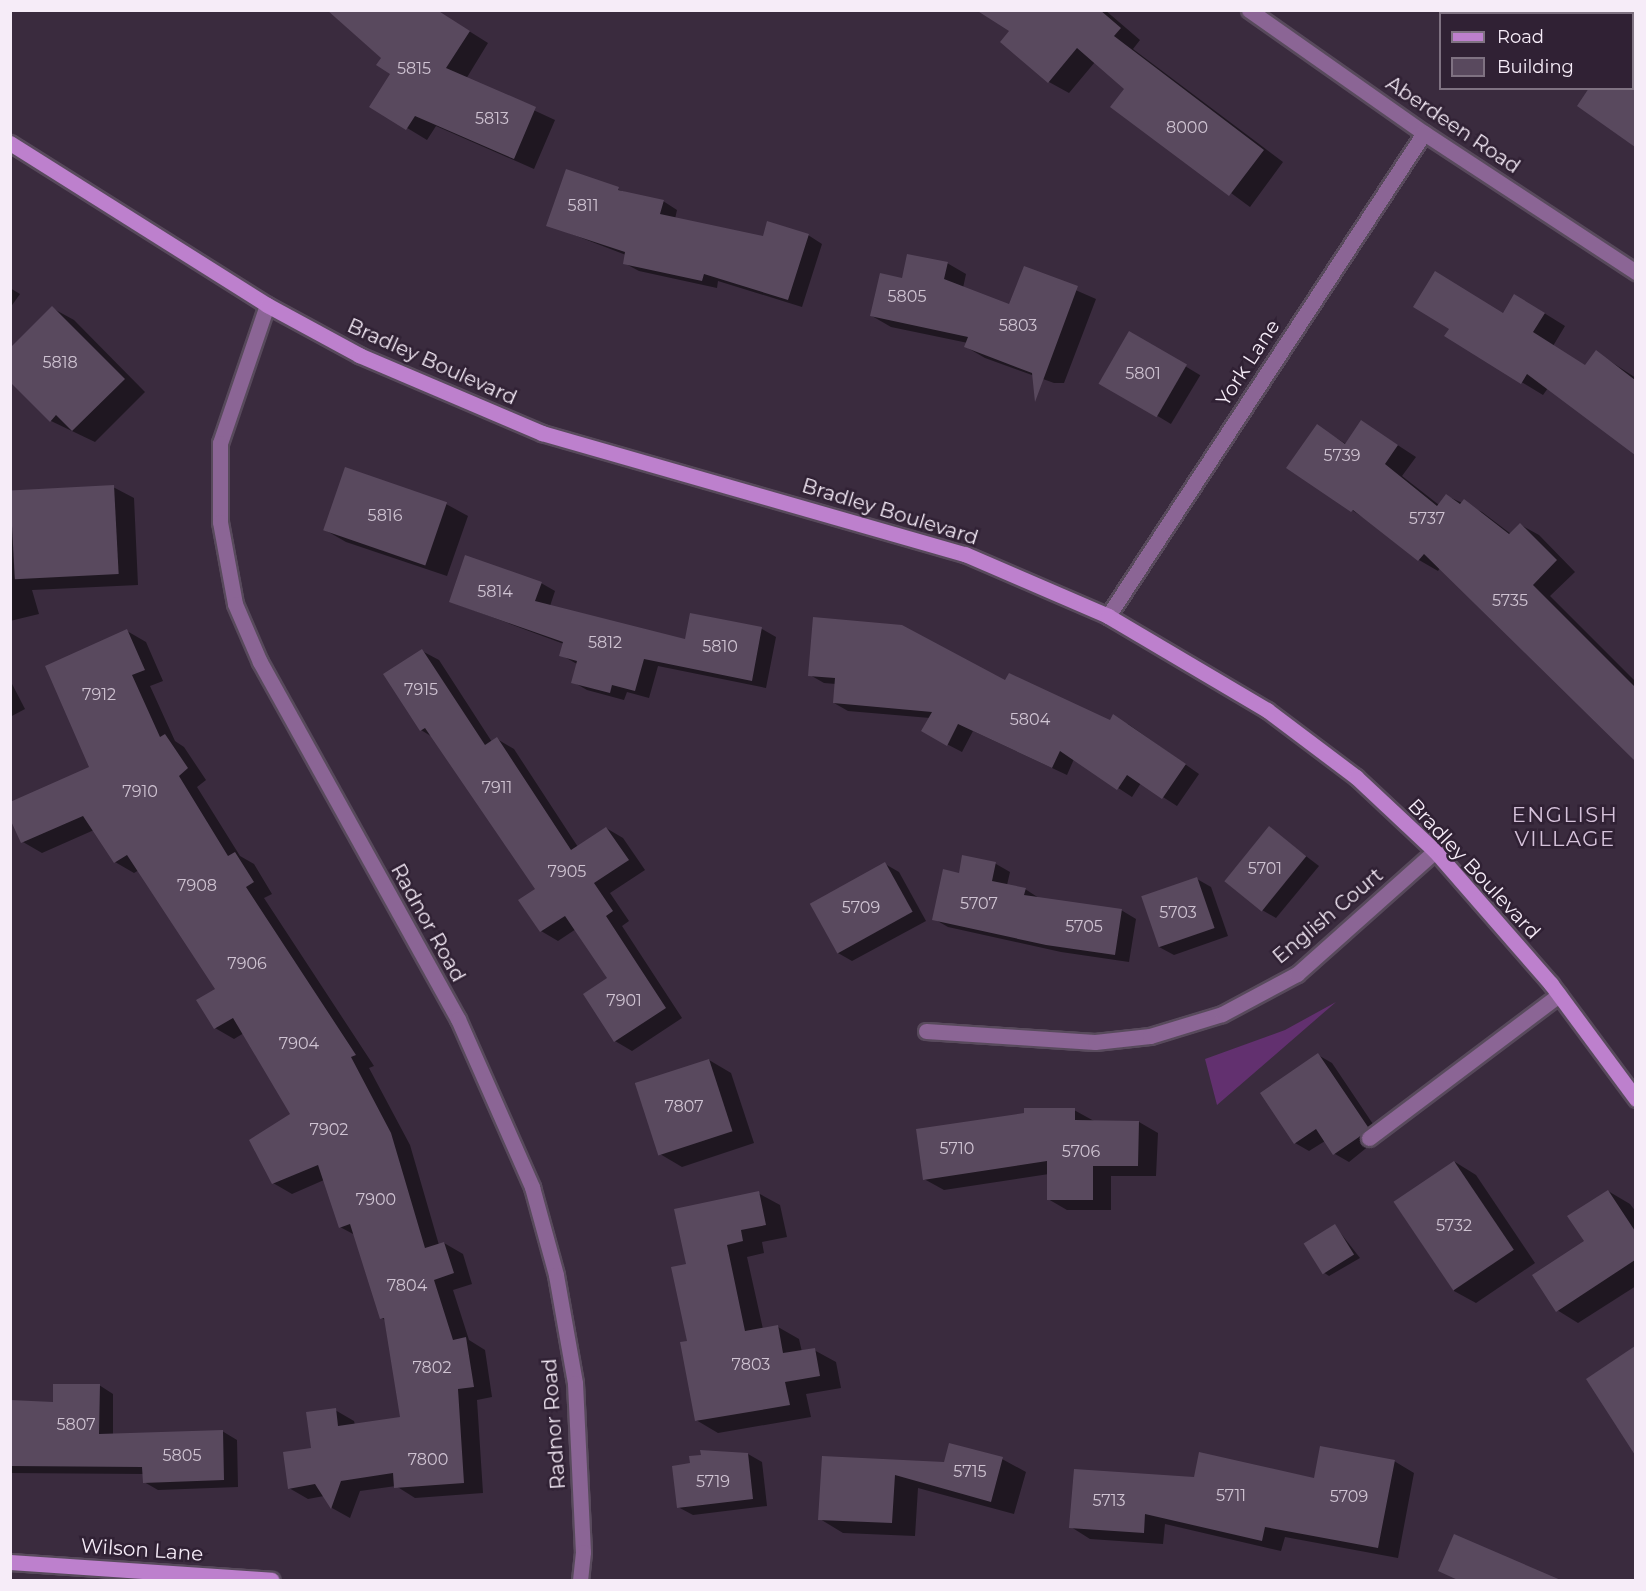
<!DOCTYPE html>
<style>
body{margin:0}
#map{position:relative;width:1646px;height:1591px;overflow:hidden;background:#3a2b3e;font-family:Montserrat,sans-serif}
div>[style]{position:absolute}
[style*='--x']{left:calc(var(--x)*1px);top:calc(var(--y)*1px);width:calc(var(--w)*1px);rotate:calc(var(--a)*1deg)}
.green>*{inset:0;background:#62306f}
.shadow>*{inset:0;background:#0007;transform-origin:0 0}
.building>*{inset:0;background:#59495e;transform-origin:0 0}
.roads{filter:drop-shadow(2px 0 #584a5c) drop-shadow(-2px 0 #584a5c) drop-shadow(0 2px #584a5c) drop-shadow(0 -2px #584a5c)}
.lane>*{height:15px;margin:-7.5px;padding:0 7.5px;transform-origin:7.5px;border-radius:7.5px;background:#8b6595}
.street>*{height:15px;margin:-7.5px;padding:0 7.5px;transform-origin:7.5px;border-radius:7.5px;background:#8b6595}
.secondary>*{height:15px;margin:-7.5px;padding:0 7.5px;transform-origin:7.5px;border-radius:7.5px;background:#bd80cd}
span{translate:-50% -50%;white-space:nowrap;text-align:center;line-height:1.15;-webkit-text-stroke:5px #302134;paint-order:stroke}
.number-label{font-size:16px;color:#cfc3d2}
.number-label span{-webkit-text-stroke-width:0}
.street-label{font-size:20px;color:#f6ecf8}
.neighbourhood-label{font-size:21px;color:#d5c2da;letter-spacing:1.5px}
.frame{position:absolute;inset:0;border:12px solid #f6ecf8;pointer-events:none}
.legend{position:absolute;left:1439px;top:12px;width:195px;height:78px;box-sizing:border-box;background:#302134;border:2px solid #7f7282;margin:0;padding:8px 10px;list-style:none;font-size:18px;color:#f6ecf8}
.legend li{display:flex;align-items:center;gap:12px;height:30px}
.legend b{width:30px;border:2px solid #7f7282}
</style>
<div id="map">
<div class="green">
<div style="clip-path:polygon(1336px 1002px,1217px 1105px,1205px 1059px,1285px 1030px)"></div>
</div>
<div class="shadow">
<div style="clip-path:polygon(979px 10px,1105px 10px,1140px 40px,1133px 49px,1283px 162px,1250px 207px,1113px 106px,1126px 88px,1095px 62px,1069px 93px,1049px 82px,1012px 31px)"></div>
<div style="left:1466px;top:10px;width:52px;height:4px"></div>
<div style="clip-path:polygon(453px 21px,488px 43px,466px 79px,555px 120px,534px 169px,436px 126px,427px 140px,371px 106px,392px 73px)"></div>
<div style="clip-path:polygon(1632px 74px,1636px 77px,1636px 145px,1579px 105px,1632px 88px)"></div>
<div style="clip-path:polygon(567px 170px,630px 194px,663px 201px,677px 210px,675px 219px,764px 238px,808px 235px,822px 244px,802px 307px,718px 281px,717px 288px,639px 271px,624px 263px,626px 255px,548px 225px)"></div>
<div style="clip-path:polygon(947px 263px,966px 274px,963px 288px,1010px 306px,1025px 268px,1096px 299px,1064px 383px,1054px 383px,985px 358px,966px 347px,968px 343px,891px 327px,872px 316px,903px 280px)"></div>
<div style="clip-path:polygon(10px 288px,20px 294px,10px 308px)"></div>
<div style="clip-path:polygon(52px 308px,74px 320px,145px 392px,95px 442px,51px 421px)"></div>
<div style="clip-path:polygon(1536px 308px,1565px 326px,1553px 346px,1585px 366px,1596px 352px,1636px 378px,1636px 453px,1548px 388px,1543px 395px,1446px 336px,1504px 314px)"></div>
<div style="left:1130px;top:333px;width:82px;height:57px;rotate:31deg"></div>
<div style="clip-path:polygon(1362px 422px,1416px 457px,1402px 476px,1439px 505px,1447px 496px,1482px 512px,1511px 534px,1521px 525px,1539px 535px,1575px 572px,1550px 596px,1636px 682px,1636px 759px,1440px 568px,1438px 571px,1419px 560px,1370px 522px,1288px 468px,1317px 426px,1346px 444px)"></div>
<div style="clip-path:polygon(345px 469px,446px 504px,468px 516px,447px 576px,346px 542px,325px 530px)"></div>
<div style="clip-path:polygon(113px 487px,134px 498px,138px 585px,32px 590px,39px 614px,10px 621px,10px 492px)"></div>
<div style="clip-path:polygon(541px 583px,555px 591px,550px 606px,686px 641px,762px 629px,776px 637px,766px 688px,658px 666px,649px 698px,627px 692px,624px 700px,587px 690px,573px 682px,577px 664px,561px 655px,564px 644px,454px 603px)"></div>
<div style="clip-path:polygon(127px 631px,146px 642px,163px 681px,150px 686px,175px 741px,184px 747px,206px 780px,197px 787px,240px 856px,254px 864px,272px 894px,264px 898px,374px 1066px,369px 1068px,410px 1145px,439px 1245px,444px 1243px,463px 1254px,472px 1284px,453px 1290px,469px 1340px,485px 1350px,492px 1397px,477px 1400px,483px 1493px,415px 1498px,396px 1486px,360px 1491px,350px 1518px,332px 1508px,324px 1496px,308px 1499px,289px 1488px,335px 1410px,354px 1421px,355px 1425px,401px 1419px,387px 1321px,381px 1318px,355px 1235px,340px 1227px,324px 1180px,292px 1194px,273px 1183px,292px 1115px,244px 1033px,234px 1039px,215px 1028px,217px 989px,139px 870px,134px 873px,115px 862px,94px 830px,42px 853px,23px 842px,91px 767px)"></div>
<div style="clip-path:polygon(422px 651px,439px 660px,492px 742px,497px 739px,514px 749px,578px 847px,606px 828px,623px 838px,645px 870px,610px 893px,629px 921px,622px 926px,682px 1018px,632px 1051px,615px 1041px,609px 978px,576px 929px,558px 941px,541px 931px,537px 890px,434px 738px,421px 730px)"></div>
<div style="clip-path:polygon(810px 675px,1006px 682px,1110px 721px,1128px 724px,1199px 774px,1177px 806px,1141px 783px,1132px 797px,1074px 759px,1067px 775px,973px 731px,962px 752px,937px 739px,930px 718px,848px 711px,834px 703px,836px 684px,824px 683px)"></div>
<div style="clip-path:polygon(10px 680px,25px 709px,10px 717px)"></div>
<div style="clip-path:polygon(1269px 828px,1319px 866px,1276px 918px,1262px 910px)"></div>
<div style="clip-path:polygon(964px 857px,996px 864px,1010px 872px,1007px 885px,1025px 889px,1039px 898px,1121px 910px,1136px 919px,1129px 962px,1061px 952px,948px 927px,934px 919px,960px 874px)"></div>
<div style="clip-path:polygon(885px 864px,899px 872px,926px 921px,852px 961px,838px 953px)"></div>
<div style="clip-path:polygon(1197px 879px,1211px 887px,1228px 936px,1174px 955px,1159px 947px)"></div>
<div style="clip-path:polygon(1318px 1055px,1332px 1063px,1381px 1136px,1349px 1162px,1335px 1154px,1325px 1141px,1309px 1151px,1295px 1143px)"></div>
<div style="clip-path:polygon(709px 1060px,731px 1073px,754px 1143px,682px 1167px,660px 1154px)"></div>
<div style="clip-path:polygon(1074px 1110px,1094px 1121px,1139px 1122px,1158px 1133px,1156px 1176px,1111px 1176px,1111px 1210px,1067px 1210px,1048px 1199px,1049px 1174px,944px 1190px,924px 1179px,1025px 1115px)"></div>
<div style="clip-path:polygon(1455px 1162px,1476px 1175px,1535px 1263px,1476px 1303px,1454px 1291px)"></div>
<div style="clip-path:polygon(1608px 1191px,1630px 1204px,1636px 1212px,1636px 1286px,1578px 1323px,1557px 1310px)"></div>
<div style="clip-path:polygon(758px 1193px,780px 1205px,787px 1237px,762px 1242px,764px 1253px,747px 1257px,763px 1329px,778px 1327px,799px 1339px,802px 1352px,814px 1350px,836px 1362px,841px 1388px,806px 1394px,811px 1417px,718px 1433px,696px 1420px,687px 1266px)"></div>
<div style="clip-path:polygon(1335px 1226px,1360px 1258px,1329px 1276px,1323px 1272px)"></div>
<div style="clip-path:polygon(1636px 1348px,1636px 1436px,1635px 1437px,1588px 1379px)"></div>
<div style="clip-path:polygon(99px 1385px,113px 1394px,113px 1435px,222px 1431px,237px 1440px,238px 1487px,158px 1490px,144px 1482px,144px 1474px,10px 1473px,10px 1403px,55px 1403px)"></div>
<div style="clip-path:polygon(748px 1454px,762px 1462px,767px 1506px,693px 1515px,678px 1507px)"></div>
<div style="clip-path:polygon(823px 1458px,945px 1464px,1002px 1459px,1026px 1472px,1014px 1514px,918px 1488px,915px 1536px,843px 1533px,820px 1519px)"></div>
<div style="clip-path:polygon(1394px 1461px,1414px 1473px,1398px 1558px,1285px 1537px,1281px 1551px,1165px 1524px,1163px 1544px,1090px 1539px,1071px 1527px,1195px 1479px,1316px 1479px)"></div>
</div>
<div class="building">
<div style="clip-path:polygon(327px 10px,437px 10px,470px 31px,446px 68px,536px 107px,514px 159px,415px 116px,406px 130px,369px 107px,390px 74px,376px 65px,381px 58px)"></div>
<div style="clip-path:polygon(976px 10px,1100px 10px,1121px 28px,1114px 36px,1264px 150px,1229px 196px,1110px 107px,1124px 89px,1077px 48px,1048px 83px,1000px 42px,1009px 31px)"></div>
<div style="clip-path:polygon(1589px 88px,1635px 88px,1635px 147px,1577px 106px)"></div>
<div style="clip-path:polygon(566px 169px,619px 187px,618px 190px,664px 200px,660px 214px,763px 236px,767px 221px,809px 234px,788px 300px,704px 274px,702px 281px,623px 264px,625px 252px,546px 226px)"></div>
<div style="clip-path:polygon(907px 254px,948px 262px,944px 279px,1009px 304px,1024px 266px,1078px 286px,1035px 402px,1032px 373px,964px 347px,968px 337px,870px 316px,880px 273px,902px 278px)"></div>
<div style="clip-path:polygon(1435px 271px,1503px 313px,1514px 294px,1545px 313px,1533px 332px,1585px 365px,1596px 350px,1635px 380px,1635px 455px,1527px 374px,1521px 384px,1444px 336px,1449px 329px,1413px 307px)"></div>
<div style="clip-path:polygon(52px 306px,125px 379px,72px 431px,56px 415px,50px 422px,10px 382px,10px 348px)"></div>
<div style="left:1129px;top:331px;width:67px;height:61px;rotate:30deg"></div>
<div style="clip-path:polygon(1361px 420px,1398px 445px,1385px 464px,1437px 506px,1446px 494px,1460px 504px,1464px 499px,1509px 534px,1520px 523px,1557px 560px,1533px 585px,1635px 687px,1635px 761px,1424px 554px,1418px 561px,1353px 510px,1351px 512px,1286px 468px,1317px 424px,1345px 444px)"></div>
<div style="left:345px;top:467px;width:108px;height:67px;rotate:19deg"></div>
<div style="left:114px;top:485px;width:89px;height:104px;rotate:87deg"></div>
<div style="clip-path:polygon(465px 555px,542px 582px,535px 601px,685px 639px,690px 613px,762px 627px,752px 681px,644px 659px,635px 691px,612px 685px,610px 693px,571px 683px,577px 661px,559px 656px,563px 642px,449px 602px)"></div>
<div style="clip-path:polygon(813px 617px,902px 625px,1005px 680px,1009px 673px,1110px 720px,1113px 714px,1186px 764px,1162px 799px,1127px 775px,1117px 790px,1060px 751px,1052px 768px,958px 724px,947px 746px,921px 731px,932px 712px,833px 703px,835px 678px,808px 676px)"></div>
<div style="clip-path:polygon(127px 629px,145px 670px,132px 675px,160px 737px,165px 734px,188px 768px,179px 776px,228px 856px,235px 852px,254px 882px,246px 887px,356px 1055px,351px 1057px,391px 1133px,425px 1248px,444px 1242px,454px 1273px,434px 1280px,453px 1340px,466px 1337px,474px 1387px,458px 1389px,464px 1483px,394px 1488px,393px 1473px,341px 1481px,331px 1509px,315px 1484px,288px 1489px,283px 1452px,311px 1448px,306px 1412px,336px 1408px,338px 1426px,400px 1417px,384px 1318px,380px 1319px,350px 1224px,339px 1228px,318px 1165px,272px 1184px,249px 1140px,290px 1114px,233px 1018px,214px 1029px,196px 1000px,215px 989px,127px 855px,114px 863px,83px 816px,21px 843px,10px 819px,10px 802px,89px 767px,45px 666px)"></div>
<div style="clip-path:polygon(422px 649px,485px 745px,497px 737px,571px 850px,606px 827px,629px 860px,594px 883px,613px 911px,606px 916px,666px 1008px,614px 1042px,583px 994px,607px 978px,565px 916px,540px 932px,518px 900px,535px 889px,425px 728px,420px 731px,383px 674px)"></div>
<div style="left:1269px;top:826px;width:48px;height:71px;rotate:39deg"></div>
<div style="clip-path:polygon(962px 855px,996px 862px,992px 881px,1026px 888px,1024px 895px,1122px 909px,1115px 955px,1046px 945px,932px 920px,943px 869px,959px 873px)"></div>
<div style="left:885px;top:862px;width:57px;height:86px;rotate:61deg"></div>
<div style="left:1197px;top:877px;width:54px;height:59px;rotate:71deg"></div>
<div style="clip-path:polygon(1318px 1053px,1368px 1127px,1359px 1137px,1333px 1155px,1316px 1129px,1294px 1144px,1260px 1093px)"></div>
<div style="left:709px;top:1059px;width:76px;height:78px;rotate:72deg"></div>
<div style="clip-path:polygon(1024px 1108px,1075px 1108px,1075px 1120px,1139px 1121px,1138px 1166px,1093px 1166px,1093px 1200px,1047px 1200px,1047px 1161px,923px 1180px,916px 1129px,1024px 1113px)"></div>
<div style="left:1454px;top:1161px;width:107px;height:73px;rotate:56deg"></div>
<div style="clip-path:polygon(1608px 1190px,1635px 1231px,1635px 1260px,1556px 1312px,1532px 1275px,1584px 1241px,1567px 1216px)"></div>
<div style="clip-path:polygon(759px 1191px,766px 1225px,741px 1230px,743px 1241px,727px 1245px,745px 1331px,778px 1325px,783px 1353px,815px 1348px,820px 1376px,785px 1382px,790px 1405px,695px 1421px,680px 1342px,687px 1341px,671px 1267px,686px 1264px,674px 1209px)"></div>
<div style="left:1335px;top:1224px;width:36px;height:37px;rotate:58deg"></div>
<div style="clip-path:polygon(1635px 1346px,1635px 1455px,1586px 1379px)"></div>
<div style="clip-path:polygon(53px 1384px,100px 1384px,99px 1434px,223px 1430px,224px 1480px,143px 1483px,142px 1467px,10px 1466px,10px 1400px,53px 1402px)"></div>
<div style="clip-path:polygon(949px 1443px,1003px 1457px,991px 1502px,895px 1475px,892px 1523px,818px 1520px,822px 1456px,944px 1462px)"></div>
<div style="clip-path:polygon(1320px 1446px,1395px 1460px,1378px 1548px,1265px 1527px,1262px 1541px,1145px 1514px,1144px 1533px,1069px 1528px,1074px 1469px,1194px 1477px,1199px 1452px,1314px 1478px)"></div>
<div style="clip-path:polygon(700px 1450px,748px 1453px,753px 1499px,677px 1508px,672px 1466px,690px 1463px,689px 1456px,701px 1455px)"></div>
<div style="clip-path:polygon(1454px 1534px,1563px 1581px,1460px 1581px,1438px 1571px)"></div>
</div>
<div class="roads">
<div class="lane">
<div style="--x:1369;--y:1138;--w:238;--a:-37"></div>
</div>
<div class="street">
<div style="--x:1249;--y:10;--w:214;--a:35.1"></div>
<div style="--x:1424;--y:133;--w:254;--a:33.3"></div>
<div style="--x:267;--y:305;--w:146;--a:108.8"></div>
<div style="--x:220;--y:443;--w:79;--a:90"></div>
<div style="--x:220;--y:522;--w:83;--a:79.6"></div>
<div style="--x:235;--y:604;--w:63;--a:66.7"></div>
<div style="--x:260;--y:662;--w:408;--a:61"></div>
<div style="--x:458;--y:1019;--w:184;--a:66.2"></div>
<div style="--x:532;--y:1187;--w:91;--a:74.7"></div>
<div style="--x:556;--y:1275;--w:110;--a:80"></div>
<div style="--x:575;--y:1383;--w:169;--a:87.3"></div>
<div style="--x:583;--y:1552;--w:28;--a:96"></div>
<div style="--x:1108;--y:616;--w:577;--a:-56.81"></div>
<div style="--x:926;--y:1031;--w:169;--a:3.7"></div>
<div style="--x:1095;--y:1042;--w:55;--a:-6.2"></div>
<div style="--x:1150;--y:1036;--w:75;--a:-17"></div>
<div style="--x:1222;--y:1014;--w:85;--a:-28.1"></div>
<div style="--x:1297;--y:974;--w:185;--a:-41.7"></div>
</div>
<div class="secondary">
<div style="--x:10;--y:143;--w:304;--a:32.2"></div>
<div style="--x:267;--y:305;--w:105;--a:28.5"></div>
<div style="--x:359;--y:355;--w:199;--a:23.1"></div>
<div style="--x:542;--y:433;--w:440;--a:16"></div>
<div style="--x:965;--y:554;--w:156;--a:23.4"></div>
<div style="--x:1108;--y:616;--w:185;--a:30.6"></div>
<div style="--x:1267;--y:710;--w:111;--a:37"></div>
<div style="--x:1356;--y:777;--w:108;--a:43.1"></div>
<div style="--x:1435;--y:851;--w:176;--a:48.9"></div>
<div style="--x:1551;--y:984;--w:143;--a:53.5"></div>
<div style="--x:10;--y:1562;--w:262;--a:3.9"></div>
</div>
</div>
<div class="number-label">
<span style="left:414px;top:69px">5815</span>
<span style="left:492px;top:119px">5813</span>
<span style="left:1187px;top:128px">8000</span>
<span style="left:583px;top:206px">5811</span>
<span style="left:907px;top:297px">5805</span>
<span style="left:1018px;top:326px">5803</span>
<span style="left:60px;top:363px">5818</span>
<span style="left:1143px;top:374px">5801</span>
<span style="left:1342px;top:456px">5739</span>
<span style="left:385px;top:516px">5816</span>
<span style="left:1427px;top:519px">5737</span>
<span style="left:495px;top:592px">5814</span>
<span style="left:1510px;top:601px">5735</span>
<span style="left:605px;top:643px">5812</span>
<span style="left:720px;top:647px">5810</span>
<span style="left:421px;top:690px">7915</span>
<span style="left:99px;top:695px">7912</span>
<span style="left:1030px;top:720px">5804</span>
<span style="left:497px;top:788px">7911</span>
<span style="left:140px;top:792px">7910</span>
<span style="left:1265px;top:869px">5701</span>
<span style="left:567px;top:872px">7905</span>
<span style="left:197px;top:886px">7908</span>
<span style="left:979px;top:904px">5707</span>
<span style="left:861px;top:908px">5709</span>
<span style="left:1178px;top:913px">5703</span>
<span style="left:1084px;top:927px">5705</span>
<span style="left:247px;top:964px">7906</span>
<span style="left:624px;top:1001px">7901</span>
<span style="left:299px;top:1044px">7904</span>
<span style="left:684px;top:1107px">7807</span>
<span style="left:329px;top:1130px">7902</span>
<span style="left:957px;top:1149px">5710</span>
<span style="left:1081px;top:1152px">5706</span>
<span style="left:376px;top:1200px">7900</span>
<span style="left:1454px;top:1226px">5732</span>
<span style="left:407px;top:1286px">7804</span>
<span style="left:751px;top:1365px">7803</span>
<span style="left:432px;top:1368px">7802</span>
<span style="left:76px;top:1425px">5807</span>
<span style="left:182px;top:1456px">5805</span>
<span style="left:428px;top:1460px">7800</span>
<span style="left:970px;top:1472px">5715</span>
<span style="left:713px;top:1482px">5719</span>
<span style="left:1231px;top:1496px">5711</span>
<span style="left:1349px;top:1497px">5709</span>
<span style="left:1109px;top:1501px">5713</span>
</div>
<div class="street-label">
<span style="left:1453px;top:125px;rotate:34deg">Aberdeen Road</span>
<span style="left:432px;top:362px;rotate:24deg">Bradley Boulevard</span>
<span style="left:1248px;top:363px;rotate:-57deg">York Lane</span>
<span style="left:890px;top:512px;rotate:17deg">Bradley Boulevard</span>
<span style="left:1474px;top:869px;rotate:47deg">Bradley Boulevard</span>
<span style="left:1328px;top:916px;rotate:-40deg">English Court</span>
<span style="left:428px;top:923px;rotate:61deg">Radnor Road</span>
<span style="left:554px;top:1424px;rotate:-94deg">Radnor Road</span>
<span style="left:142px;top:1550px;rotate:4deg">Wilson Lane</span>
</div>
<div class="neighbourhood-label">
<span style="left:1565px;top:827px">ENGLISH<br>VILLAGE</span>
</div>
<div class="frame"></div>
<ul class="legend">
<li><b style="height:8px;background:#bd80cd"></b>Road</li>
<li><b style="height:16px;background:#59495e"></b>Building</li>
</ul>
</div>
